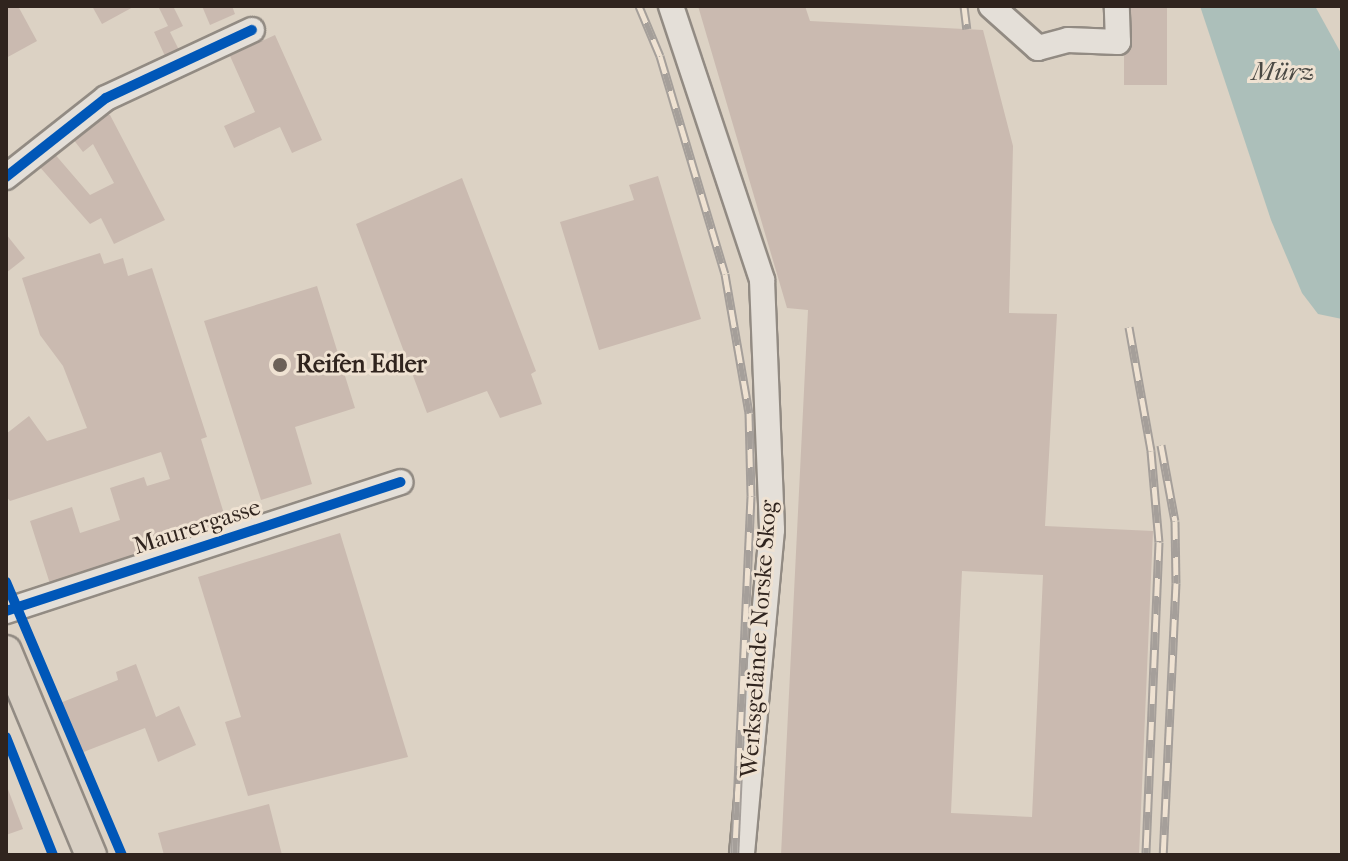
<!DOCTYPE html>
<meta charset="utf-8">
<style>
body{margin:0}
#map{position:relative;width:1348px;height:861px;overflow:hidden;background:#dcd2c4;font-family:"IM FELL French Canon",serif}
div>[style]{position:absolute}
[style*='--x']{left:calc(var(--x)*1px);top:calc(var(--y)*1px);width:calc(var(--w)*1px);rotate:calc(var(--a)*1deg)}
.water>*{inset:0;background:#acbfba}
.building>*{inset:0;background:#cabab0;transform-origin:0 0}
.roads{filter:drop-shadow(2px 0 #928b83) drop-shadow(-2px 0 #928b83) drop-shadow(0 2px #928b83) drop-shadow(0 -2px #928b83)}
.minor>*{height:24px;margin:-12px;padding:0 12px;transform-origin:12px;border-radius:12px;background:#e4dfd8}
.major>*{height:30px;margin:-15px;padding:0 15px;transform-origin:15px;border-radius:15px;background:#d8cfc3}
.rail>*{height:9px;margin-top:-4.5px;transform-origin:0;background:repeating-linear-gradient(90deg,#efe2d2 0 18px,#a59f9a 0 36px);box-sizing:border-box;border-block:2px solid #a59f9a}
.cycleway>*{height:10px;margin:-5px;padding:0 5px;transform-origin:5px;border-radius:5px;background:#0057b8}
.dots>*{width:22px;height:22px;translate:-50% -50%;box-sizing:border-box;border:4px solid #efe2d2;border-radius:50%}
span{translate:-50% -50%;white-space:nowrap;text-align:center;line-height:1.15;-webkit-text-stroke:6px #efe2d2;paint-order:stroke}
.poi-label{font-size:24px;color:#30241e;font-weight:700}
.left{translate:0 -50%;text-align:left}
.street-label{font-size:24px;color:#30241e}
.water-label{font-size:26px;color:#4a4944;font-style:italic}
.frame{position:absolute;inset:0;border:8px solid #30241e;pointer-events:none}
</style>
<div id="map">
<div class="water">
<div style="clip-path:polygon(1200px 6px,1315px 6px,1342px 55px,1342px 319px,1318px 314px,1302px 293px,1271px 220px)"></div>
</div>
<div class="building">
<div style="clip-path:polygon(6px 6px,18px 6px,37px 41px,6px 58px)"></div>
<div style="clip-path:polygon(92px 6px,135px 6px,102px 24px)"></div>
<div style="clip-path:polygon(158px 6px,173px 6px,183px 26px,170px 32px,179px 50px,165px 56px,154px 32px,168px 26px)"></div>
<div style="clip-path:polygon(202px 6px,232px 6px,235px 14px,210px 25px)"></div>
<div style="clip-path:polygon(evenodd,698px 6px,805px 6px,810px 21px,983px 30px,1013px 146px,1009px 313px,1057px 314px,1045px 526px,1153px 531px,1139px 855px,781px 855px,808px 310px,787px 308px,698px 6px,962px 571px,1043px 575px,1032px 817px,951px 813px,962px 571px)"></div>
<div style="left:1124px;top:6px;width:43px;height:79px"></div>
<div style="clip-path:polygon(275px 35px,322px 140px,292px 153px,280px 127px,234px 148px,224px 126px,255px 112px,230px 56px)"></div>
<div style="clip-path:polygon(103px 115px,110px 115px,165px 220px,114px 244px,101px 218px,90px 224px,38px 165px,53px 152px,90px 195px,114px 183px,93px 144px,83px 152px,73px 139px)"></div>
<div style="clip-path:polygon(658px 176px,701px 319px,599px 350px,560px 222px,634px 200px,629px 185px)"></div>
<div style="clip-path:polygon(462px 178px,536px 371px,531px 374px,542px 404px,500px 418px,487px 391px,427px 413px,356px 224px)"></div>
<div style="clip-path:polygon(6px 234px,25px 258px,6px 273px)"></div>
<div style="clip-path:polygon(100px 253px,104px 264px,123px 258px,128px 276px,152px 268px,207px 437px,201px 439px,229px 530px,51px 587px,30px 521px,72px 507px,80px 533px,120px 520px,110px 488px,144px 477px,147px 486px,170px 479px,161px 452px,10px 501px,6px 496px,6px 434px,29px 416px,47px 441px,87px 428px,63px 366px,40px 335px,22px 278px)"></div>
<div style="clip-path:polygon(317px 286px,355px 408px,295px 427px,312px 484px,261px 500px,204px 321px)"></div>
<div style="clip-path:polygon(340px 533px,408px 757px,248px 796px,225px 722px,241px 717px,198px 577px)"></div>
<div style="clip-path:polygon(136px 664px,156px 717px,179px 706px,196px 745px,158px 762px,145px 728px,81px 753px,60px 703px,118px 680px,116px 672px)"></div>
<div style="clip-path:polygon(6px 784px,23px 829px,6px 835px)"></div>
<div style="clip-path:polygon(269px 804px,282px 855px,164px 855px,158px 833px)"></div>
</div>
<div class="roads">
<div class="minor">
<div style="--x:671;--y:6;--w:289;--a:71.6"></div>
<div style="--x:762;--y:280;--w:250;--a:87.7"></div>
<div style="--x:772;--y:530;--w:326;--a:95.3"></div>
<div style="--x:991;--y:6;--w:63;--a:41.8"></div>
<div style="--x:1038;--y:48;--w:31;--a:-15"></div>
<div style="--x:1068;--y:40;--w:50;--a:2.3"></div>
<div style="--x:1118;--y:42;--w:36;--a:-92"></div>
<div style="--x:6;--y:177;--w:127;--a:-38.3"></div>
<div style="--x:106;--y:98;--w:161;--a:-25"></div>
<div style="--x:6;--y:611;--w:415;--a:-18.1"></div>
</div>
<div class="major">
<div style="--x:6;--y:651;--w:221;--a:67.4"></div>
</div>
</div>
<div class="rail">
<div style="--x:639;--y:6;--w:54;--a:67.2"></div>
<div style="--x:660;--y:56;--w:227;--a:73.4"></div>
<div style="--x:725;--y:274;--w:141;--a:80.2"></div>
<div style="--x:749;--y:413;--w:83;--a:88.6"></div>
<div style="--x:751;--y:496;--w:359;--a:92.6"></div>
<div style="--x:964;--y:6;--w:23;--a:83"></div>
<div style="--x:1129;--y:327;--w:126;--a:79.9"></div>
<div style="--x:1151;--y:451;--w:91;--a:85"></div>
<div style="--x:1159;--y:542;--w:313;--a:92.4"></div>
<div style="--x:1161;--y:445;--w:77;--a:79.6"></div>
<div style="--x:1175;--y:521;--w:62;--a:89.1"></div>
<div style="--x:1176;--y:583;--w:272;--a:92.7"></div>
</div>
<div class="cycleway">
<div style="--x:6;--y:177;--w:127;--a:-38.3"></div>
<div style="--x:106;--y:98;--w:161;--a:-25"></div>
<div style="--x:6;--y:582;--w:297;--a:67"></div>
<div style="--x:6;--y:611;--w:415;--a:-18.1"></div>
<div style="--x:6;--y:737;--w:127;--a:68.3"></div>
</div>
<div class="dots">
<div style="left:280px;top:365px;background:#6c6158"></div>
</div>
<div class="poi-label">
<span class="left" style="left:296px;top:365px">Reifen Edler</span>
</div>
<div class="street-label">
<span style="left:197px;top:527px;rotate:-18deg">Maurergasse</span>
<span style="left:759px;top:639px;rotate:-86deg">Werksgelände Norske Skog</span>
</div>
<div class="water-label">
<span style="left:1283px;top:72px">Mürz</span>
</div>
<div class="frame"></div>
</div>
